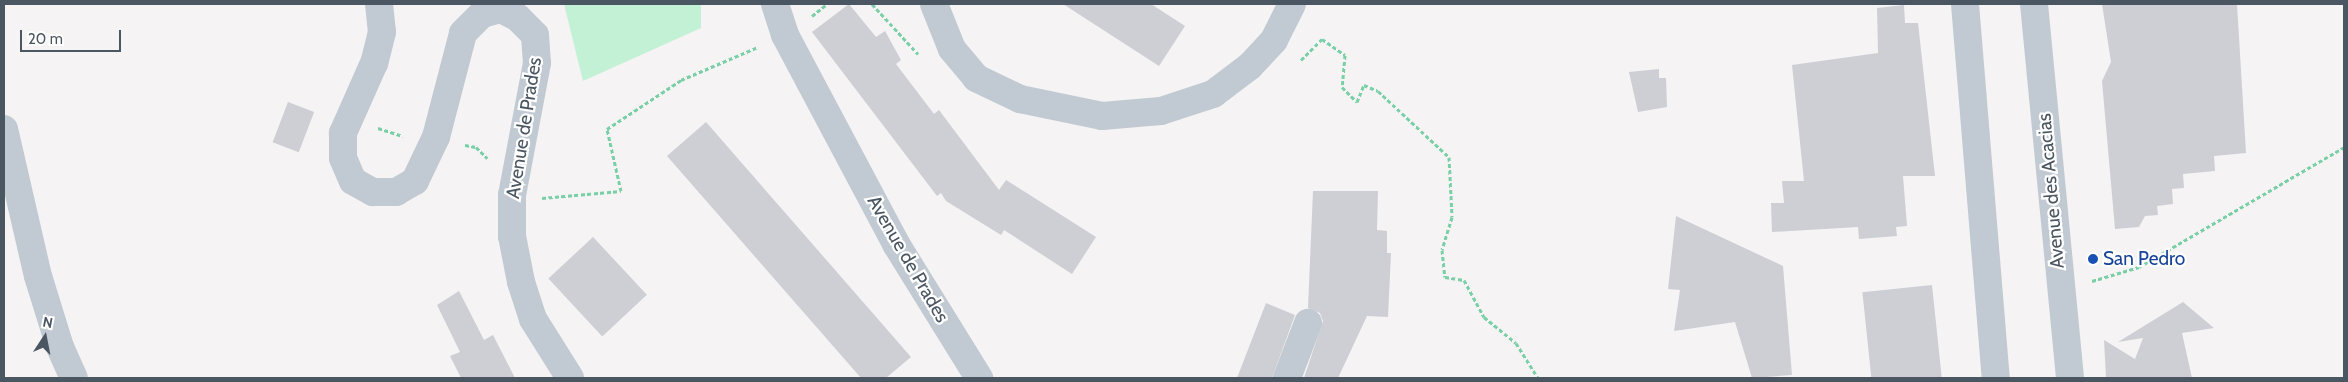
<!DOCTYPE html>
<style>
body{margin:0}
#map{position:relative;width:2348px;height:382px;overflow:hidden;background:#f5f3f3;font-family:Cabin,sans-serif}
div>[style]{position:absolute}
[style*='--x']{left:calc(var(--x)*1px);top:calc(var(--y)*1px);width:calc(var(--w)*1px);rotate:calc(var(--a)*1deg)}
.green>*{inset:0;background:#c3f1d5}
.building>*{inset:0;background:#cdcfd5;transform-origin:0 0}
.path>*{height:3px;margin-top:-1.5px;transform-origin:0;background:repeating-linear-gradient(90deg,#7ad0a6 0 4px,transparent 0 6.5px)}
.minor>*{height:28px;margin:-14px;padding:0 14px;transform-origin:14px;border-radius:14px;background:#c1cad2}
.dots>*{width:14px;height:14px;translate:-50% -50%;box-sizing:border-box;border:2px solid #fff;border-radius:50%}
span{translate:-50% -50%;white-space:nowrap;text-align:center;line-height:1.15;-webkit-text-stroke:4.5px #fff;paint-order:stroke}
.street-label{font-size:19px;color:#4a5661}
.transit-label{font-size:19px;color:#164399}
.left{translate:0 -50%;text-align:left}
.frame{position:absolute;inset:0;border:5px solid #4a5661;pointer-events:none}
.north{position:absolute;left:20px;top:312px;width:50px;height:50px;-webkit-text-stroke:4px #fff;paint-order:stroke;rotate:11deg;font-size:14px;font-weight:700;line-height:20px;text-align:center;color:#4a5661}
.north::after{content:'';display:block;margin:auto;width:18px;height:22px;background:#4a5661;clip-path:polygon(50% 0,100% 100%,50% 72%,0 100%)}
.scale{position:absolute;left:20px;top:30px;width:101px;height:22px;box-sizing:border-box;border:2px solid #4a5661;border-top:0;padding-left:6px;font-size:15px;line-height:18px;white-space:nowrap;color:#4a5661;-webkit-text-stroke:4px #fff;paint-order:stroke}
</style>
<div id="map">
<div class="green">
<div style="clip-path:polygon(564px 4px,701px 4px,701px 28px,583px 81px)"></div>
</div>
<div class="building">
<div style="clip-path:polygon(849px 4px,876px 37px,885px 31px,901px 60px,896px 64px,934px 114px,939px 110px,999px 190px,1006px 180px,1096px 237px,1072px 274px,1004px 230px,1001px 235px,946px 201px,941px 193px,937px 196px,812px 32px)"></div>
<div style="clip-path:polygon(1063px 4px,1151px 4px,1185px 26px,1159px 66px)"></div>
<div style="clip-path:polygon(2102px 4px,2237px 4px,2246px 153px,2214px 156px,2215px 171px,2183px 174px,2184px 188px,2172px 189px,2173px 204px,2157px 206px,2158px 215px,2145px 216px,2139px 227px,2115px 229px,2102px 81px,2111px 62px)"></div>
<div style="clip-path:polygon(1904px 5px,1905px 23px,1918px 23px,1935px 176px,1903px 176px,1907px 226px,1896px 227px,1897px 236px,1859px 239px,1858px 227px,1772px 232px,1771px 203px,1784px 203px,1782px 181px,1804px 181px,1792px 65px,1878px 53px,1877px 8px)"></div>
<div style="clip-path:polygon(1659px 69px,1659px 78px,1666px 78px,1667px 107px,1638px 112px,1629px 72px)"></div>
<div style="left:288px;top:102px;width:28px;height:43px;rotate:21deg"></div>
<div style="clip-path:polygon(706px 122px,911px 357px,886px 378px,861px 378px,667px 156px)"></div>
<div style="clip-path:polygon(1313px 191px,1378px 191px,1377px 230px,1387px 231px,1387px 253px,1391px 253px,1388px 317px,1367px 316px,1338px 378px,1304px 378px,1323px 321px,1320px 313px,1308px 308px)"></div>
<div style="clip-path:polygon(1676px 216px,1783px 266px,1792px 375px,1752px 378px,1735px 322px,1674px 331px,1680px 290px,1668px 289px)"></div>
<div style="left:593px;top:237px;width:79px;height:61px;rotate:47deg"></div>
<div style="left:1932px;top:285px;width:93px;height:70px;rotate:84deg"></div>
<div style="clip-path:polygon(459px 291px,484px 340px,493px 335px,515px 378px,461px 378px,450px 356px,460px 352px,437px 305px)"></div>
<div style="clip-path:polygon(2183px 302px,2214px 328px,2182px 333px,2192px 378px,2106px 378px,2104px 340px,2135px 359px,2143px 338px,2118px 342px)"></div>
<div style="clip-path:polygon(1266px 303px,1295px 315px,1272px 378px,1237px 378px)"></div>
</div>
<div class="path">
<div style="--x:872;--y:4;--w:68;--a:47.4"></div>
<div style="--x:812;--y:16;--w:19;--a:-39"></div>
<div style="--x:1301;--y:60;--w:30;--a:-45"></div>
<div style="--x:1322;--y:39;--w:28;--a:35"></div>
<div style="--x:1345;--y:55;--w:32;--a:95"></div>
<div style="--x:1342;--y:87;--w:21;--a:45"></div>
<div style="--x:1357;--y:102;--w:18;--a:-68"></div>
<div style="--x:1364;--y:85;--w:15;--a:23"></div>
<div style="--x:1378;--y:91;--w:97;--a:42.9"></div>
<div style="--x:1449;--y:157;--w:60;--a:87.1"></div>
<div style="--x:1452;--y:217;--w:34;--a:107"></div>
<div style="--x:1442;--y:250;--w:27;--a:84"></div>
<div style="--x:1445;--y:277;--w:19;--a:9"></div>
<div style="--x:1464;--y:280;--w:42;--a:61.6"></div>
<div style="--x:1484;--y:317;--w:41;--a:39.1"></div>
<div style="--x:1516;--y:343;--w:41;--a:57.8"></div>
<div style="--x:378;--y:128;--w:26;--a:18"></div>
<div style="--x:465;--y:145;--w:11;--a:10"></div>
<div style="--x:476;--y:147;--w:16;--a:45"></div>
<div style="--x:542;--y:198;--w:79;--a:-5.1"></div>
<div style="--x:621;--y:191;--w:64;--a:-102.7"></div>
<div style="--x:607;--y:129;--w:89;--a:-33.5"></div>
<div style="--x:681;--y:80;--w:84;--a:-23.2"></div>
<div style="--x:2092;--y:281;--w:49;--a:-16.6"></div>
<div style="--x:2139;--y:267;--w:238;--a:-30.3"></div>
</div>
<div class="minor">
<div style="--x:379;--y:4;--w:28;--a:84"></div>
<div style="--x:382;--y:32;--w:32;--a:104"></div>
<div style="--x:374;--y:63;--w:77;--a:113.9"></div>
<div style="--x:343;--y:133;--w:25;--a:90"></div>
<div style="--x:343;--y:158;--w:25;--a:67"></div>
<div style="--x:353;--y:181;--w:23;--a:29"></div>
<div style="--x:373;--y:192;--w:23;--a:0"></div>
<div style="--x:396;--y:192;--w:22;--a:-30"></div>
<div style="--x:415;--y:181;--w:49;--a:-64.5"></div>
<div style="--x:436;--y:137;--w:107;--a:-75.4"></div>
<div style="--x:463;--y:33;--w:27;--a:-45"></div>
<div style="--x:482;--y:14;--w:20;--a:-15"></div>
<div style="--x:501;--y:9;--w:18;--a:27"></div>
<div style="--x:517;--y:17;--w:25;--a:45"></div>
<div style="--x:535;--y:35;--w:28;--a:86"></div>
<div style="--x:537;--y:63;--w:134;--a:100.7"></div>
<div style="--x:512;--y:195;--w:41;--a:90"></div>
<div style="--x:512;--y:236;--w:47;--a:78.9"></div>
<div style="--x:521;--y:282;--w:39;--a:72"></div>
<div style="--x:533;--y:319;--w:70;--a:57.9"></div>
<div style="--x:775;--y:4;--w:33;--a:72"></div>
<div style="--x:785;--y:35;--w:237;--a:62"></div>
<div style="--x:896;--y:244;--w:158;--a:58.2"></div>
<div style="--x:934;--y:4;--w:48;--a:68.2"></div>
<div style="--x:952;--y:49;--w:38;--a:50"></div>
<div style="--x:976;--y:78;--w:49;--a:25.5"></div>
<div style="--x:1020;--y:99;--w:84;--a:11.7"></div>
<div style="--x:1102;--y:116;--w:59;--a:-4.8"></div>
<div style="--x:1161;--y:111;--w:55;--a:-18.1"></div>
<div style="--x:1213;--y:94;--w:46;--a:-37.1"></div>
<div style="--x:1250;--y:66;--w:35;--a:-47"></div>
<div style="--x:1274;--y:40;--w:40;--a:-63.4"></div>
<div style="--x:1965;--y:4;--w:375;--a:85.3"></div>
<div style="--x:2034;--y:4;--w:376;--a:84.5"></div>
<div style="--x:4;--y:129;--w:151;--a:77"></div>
<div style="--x:38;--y:276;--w:74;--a:72.8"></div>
<div style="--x:60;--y:347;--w:34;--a:66"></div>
<div style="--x:1287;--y:378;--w:59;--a:-69.1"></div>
</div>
<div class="dots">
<div style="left:2093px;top:259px;background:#1a4fb4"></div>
</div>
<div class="street-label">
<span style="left:524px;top:128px;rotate:-81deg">Avenue de Prades</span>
<span style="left:2051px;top:191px;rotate:-95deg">Avenue des Acacias</span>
<span style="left:908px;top:259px;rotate:60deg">Avenue de Prades</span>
</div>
<div class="transit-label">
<span class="left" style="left:2103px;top:259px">San Pedro</span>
</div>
<div class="frame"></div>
<div class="north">N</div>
<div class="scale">20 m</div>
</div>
